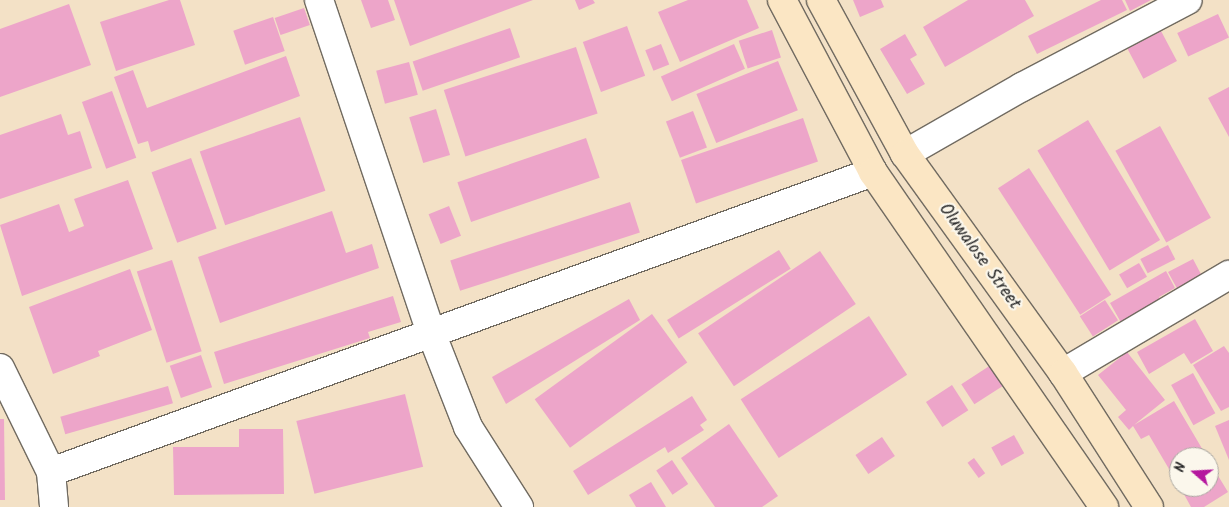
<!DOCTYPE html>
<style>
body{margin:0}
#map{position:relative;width:1229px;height:507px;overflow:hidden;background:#f3e1c6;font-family:Kalam,sans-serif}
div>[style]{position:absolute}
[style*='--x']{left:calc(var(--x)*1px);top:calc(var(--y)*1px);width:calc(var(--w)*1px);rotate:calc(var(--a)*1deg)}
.building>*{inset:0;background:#eda5c9;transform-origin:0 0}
.roads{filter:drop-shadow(1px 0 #716b61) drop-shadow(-1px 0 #716b61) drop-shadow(0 1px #716b61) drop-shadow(0 -1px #716b61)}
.street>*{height:28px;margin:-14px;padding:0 14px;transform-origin:14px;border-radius:14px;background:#fff}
.secondary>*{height:28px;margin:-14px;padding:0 14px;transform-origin:14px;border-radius:14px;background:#fbe6c4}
span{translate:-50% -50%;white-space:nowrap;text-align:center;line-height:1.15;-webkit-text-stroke:4.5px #fbf7ec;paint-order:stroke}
.street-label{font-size:18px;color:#2b2b2b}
.north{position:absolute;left:1169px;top:447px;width:50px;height:50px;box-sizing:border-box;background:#fbf7ec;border:1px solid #a8a59f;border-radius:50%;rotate:289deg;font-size:14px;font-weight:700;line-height:20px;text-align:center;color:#2b2b2b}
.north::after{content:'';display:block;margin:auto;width:18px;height:22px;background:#b5179e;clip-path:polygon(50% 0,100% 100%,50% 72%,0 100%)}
</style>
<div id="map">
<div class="building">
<div style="clip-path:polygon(169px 0,180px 0,195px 45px,116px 71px,100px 22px)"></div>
<div style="clip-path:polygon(361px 0,388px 0,395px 20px,371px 28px)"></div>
<div style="clip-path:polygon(394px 0,533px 0,410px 46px)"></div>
<div style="clip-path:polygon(575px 0,593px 0,595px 3px,579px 10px)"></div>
<div style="clip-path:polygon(688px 0,747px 0,759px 28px,680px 62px,658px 12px)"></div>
<div style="clip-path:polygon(853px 0,881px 0,884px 7px,860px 17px)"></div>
<div style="clip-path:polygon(968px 0,1025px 0,1034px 16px,945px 67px,923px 27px)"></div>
<div style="clip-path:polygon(1101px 0,1122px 0,1127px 10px,1037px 54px,1028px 36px)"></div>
<div style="clip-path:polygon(1125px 0,1151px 0,1130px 11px)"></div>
<div style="clip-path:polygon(69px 4px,91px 65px,0 97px,0 29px)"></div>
<div style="left:304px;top:8px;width:18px;height:31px;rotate:71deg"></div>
<div style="left:1218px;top:14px;width:26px;height:45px;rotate:65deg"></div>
<div style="left:273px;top:17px;width:36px;height:42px;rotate:71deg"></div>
<div style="left:627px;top:26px;width:53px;height:47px;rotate:70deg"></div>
<div style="left:510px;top:28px;width:31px;height:103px;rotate:71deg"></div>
<div style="left:772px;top:30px;width:29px;height:35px;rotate:72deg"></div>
<div style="left:1161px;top:31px;width:34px;height:38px;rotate:62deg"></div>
<div style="clip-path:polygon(905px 34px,917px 55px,910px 59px,925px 84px,907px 94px,880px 49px)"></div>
<div style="left:661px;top:44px;width:22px;height:17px;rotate:68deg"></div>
<div style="left:734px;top:44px;width:27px;height:80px;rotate:66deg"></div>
<div style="left:576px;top:47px;width:70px;height:139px;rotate:72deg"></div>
<div style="clip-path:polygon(286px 56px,300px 96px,151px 152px,148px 141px,138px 144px,114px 77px,133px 70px,147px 108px)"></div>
<div style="left:778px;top:61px;width:53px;height:88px;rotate:68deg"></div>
<div style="left:409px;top:62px;width:34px;height:34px;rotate:75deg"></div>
<div style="clip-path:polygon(1229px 87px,1229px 137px,1208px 98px)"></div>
<div style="left:112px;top:91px;width:71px;height:32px;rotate:70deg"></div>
<div style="left:436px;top:109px;width:48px;height:28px;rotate:73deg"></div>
<div style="left:693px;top:111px;width:39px;height:29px;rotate:69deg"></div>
<div style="clip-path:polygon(61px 114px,68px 135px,80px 131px,92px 168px,0 199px,0 135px)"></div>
<div style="left:300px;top:117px;width:78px;height:106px;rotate:71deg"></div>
<div style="left:803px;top:118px;width:46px;height:129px;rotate:71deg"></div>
<div style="left:1088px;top:120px;width:140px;height:59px;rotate:59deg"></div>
<div style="left:1160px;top:126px;width:105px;height:51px;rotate:61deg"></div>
<div style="left:586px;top:138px;width:42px;height:136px;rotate:71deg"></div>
<div style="left:191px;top:158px;width:75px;height:42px;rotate:70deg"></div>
<div style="left:1029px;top:168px;width:151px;height:37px;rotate:57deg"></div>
<div style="clip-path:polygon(128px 180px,153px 249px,22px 296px,0 225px,59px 204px,69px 232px,84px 226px,74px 199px)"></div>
<div style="left:630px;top:202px;width:32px;height:189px;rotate:72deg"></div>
<div style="left:449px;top:206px;width:32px;height:22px;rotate:68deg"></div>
<div style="clip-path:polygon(332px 211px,346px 253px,372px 244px,379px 268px,220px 323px,198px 257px)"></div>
<div style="left:1168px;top:245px;width:16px;height:31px;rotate:63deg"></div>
<div style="left:779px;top:250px;width:22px;height:132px;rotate:58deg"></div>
<div style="left:820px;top:251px;width:64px;height:147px;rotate:56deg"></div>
<div style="clip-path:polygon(1193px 259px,1202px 276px,1187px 284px,1189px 289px,1180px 294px,1168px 272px)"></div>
<div style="left:172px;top:260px;width:96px;height:37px;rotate:72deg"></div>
<div style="left:1139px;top:263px;width:16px;height:23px;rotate:60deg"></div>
<div style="clip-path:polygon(130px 269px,152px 330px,98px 351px,100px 356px,53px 374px,29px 307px)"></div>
<div style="clip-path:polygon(1166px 271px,1175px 288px,1159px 297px,1163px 303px,1123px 326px,1110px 303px)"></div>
<div style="clip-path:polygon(393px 296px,401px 322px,368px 332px,370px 338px,224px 384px,214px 352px)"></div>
<div style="clip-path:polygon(629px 299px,640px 320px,506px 404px,492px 377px)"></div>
<div style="left:1105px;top:300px;width:24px;height:30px;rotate:57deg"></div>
<div style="left:652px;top:314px;width:60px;height:145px;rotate:54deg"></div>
<div style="left:869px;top:316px;width:70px;height:153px;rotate:57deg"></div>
<div style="clip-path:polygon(1195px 319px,1213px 351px,1191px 364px,1184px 353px,1149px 374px,1137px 352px)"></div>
<div style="clip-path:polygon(1224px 346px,1229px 353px,1229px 407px,1221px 411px,1193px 365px)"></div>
<div style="clip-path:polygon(1127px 352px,1165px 400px,1134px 425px,1174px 401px,1207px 457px,1179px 457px,1179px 486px,1149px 435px,1141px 439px,1133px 426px,1129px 430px,1118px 417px,1126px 410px,1098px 375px)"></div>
<div style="left:201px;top:355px;width:34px;height:33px;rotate:71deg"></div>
<div style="left:994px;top:363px;width:24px;height:39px;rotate:57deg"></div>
<div style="left:1193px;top:373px;width:46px;height:25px;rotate:61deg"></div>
<div style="left:952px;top:385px;width:30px;height:31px;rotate:57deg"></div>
<div style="left:168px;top:386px;width:18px;height:112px;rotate:74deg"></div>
<div style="left:405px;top:394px;width:75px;height:112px;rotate:76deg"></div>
<div style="clip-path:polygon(692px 396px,707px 420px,700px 425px,704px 430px,668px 453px,665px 447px,588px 495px,573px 471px)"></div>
<div style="clip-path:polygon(0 419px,4px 419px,5px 500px,0 500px)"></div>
<div style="clip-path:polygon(1229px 420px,1229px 460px,1215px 426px)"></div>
<div style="clip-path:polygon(729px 424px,778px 496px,762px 507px,715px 507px,681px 458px)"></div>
<div style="clip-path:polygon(239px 429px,283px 429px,284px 494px,174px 495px,173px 447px,239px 447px)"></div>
<div style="left:1014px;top:435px;width:21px;height:26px;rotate:61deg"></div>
<div style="left:882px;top:437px;width:23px;height:32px;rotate:56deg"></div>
<div style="left:974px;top:458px;width:19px;height:8px;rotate:54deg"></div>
<div style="left:672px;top:460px;width:29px;height:19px;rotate:56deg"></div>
<div style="clip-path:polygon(1209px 461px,1228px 492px,1204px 507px,1191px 507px,1180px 487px,1209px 487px)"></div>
<div style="clip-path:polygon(651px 482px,666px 507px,636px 507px,629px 495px)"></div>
</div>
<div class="roads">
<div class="street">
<div style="--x:319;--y:0;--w:354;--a:71.4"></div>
<div style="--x:432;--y:335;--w:99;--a:68.6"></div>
<div style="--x:468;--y:427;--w:95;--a:57.5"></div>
<div style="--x:905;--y:154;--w:135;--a:-29.8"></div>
<div style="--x:1022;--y:87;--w:187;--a:-27.7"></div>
<div style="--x:0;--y:368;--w:116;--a:63.9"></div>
<div style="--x:51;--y:472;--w:35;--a:85"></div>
<div style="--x:1063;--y:373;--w:193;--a:-30.6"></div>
<div style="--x:51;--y:472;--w:875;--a:-20.05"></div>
</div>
<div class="secondary">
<div style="--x:782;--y:0;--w:195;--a:62.1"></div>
<div style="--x:873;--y:172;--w:407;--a:55.4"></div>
<div style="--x:821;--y:0;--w:175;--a:61.4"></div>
<div style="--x:905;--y:154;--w:270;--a:54.2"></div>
<div style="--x:1063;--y:373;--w:159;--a:57.3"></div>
</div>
</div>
<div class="street-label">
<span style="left:979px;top:257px;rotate:54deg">Oluwalose Street</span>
</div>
<div class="north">N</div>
</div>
